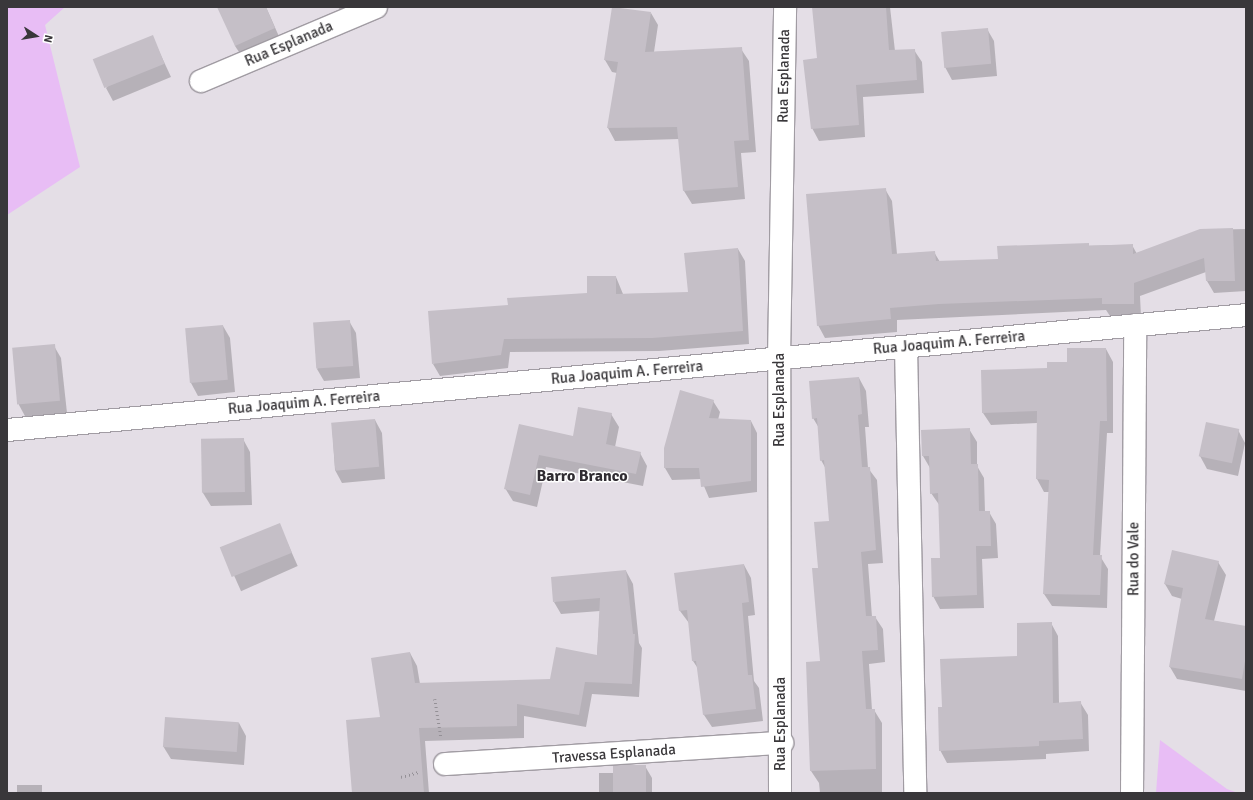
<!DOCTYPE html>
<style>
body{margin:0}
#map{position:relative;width:1253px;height:800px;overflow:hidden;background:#e4dee6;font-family:Signika,sans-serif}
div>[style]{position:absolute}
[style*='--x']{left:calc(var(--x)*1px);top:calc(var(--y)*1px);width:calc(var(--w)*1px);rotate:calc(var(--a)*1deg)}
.green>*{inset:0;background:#e8bdf5}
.shadow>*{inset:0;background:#0003;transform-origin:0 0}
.building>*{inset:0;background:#c5bfc7;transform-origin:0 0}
.path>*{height:2.5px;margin-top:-1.25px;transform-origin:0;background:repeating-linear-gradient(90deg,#949096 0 1px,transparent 0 4px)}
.roads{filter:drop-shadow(1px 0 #a19ca3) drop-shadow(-1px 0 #a19ca3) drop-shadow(0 1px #a19ca3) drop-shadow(0 -1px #a19ca3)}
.minor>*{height:22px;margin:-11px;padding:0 11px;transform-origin:11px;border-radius:11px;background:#fff}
span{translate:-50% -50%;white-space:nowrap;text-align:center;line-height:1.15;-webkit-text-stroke:3px #fff;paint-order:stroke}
.street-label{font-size:15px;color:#39373a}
.neighbourhood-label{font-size:16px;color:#302c32;font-weight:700}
.frame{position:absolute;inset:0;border:8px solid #39373a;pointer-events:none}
.north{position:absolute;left:16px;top:16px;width:40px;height:40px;-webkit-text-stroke:3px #fff;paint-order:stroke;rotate:102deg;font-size:11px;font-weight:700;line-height:16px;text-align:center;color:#39373a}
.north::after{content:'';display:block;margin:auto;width:14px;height:18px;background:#39373a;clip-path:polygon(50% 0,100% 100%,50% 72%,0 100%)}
</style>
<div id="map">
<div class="green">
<div style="clip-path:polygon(7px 7px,65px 7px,45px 25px,80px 167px,7px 215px)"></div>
<div style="clip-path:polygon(1160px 740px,1227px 789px,1238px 793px,1156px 793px)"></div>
</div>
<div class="shadow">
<div style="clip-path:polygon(230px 7px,266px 7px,281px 41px,243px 58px,235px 46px)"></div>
<div style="clip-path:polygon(338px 7px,347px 7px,340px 10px)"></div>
<div style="clip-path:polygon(813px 7px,890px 7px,895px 51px,914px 50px,922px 62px,924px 93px,863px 97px,865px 137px,819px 141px,812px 128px,818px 59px)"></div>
<div style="clip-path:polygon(651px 13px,658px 25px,654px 52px,741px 49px,749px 61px,756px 152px,741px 153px,745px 199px,692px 204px,684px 191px,679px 139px,615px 141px,608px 128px,617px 73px,612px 72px,605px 60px)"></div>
<div style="clip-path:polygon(987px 29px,994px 41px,997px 76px,952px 80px,945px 67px,942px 32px)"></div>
<div style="clip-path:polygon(152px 36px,171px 77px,113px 101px,106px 88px)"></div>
<div style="clip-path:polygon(885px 189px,892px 201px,897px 254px,934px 252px,940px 262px,999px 260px,998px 247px,1132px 245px,1137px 254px,1200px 230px,1246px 229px,1246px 291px,1214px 293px,1207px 281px,1206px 272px,1140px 296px,1141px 316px,1110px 316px,1106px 310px,897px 320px,897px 332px,825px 338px,818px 325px)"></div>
<div style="clip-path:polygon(738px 249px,745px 261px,749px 344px,659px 351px,510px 352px,508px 368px,440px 376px,433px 364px,509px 306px,588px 294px,616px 277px,623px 294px,689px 293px)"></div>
<div style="clip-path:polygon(349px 321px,356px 333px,360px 378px,324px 381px,317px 369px)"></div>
<div style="clip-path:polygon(223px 326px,230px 338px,235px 392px,198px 396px,191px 383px,186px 329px)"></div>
<div style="clip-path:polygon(54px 346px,61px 358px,67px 413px,26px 418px,19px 405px,13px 350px)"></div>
<div style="clip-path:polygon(1106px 349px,1113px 362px,1113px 433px,1107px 433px,1100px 556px,1108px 569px,1107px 608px,1052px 606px,1044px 594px,1049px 492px,1044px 492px,1037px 479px,1037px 423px,991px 425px,983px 413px,1048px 369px)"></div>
<div style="clip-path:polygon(859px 378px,866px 391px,869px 427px,865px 427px,868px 468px,877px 480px,883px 563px,868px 564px,872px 617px,875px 617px,883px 629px,885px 662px,869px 664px,872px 710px,874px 710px,882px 723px,882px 793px,820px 793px,819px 783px,811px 771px,822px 662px,819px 569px,830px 522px,826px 469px,821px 460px,819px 428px,813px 418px)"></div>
<div style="clip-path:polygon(713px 401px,720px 412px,718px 420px,751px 421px,757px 433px,757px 492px,709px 498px,701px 479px,672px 480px,665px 468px,665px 448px)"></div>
<div style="clip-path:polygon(611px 414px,619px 427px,615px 447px,640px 453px,647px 466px,643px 486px,546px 467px,537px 507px,513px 501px,505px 488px,520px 425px,574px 437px)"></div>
<div style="clip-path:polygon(375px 420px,382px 433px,385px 479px,342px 483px,335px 470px,332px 424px)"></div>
<div style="clip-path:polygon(969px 429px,977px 442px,977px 466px,984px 478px,985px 512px,989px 512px,996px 524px,998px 558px,982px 559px,984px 608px,940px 609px,933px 596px,942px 559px,940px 506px,931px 493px,930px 468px,923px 456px,922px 431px)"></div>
<div style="clip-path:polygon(1238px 430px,1245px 443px,1238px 476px,1207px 469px,1200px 456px)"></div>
<div style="clip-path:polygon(243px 439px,250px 452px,252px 505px,211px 506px,203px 493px,202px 441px)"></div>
<div style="left:279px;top:524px;width:46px;height:62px;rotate:66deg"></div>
<div style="clip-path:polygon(1218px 562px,1226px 575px,1214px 621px,1246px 627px,1246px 691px,1177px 679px,1170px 667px,1182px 599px,1172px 596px,1165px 584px)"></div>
<div style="clip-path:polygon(744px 565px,751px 578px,755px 615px,748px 616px,754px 681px,759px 688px,763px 721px,712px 727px,704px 715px,699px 670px,693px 661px,689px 623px,680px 611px,676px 574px)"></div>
<div style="clip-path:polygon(626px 571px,633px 584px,639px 643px,642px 648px,639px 697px,592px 694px,586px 727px,524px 716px,524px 738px,425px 741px,429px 793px,357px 793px,381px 718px,410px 653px,417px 666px,420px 684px,551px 680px,597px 656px,600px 611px,561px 614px,554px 602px)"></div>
<div style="clip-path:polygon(1051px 623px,1058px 636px,1059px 703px,1080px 702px,1088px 715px,1089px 751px,1046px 754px,1046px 759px,947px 763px,940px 750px,943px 708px,1018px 657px)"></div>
<div style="clip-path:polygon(239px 723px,246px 736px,244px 765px,171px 759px,163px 746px)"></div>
<div style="clip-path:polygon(645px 766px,652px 778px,652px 793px,599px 793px,599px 773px,614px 773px)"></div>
<div style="left:17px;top:785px;width:25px;height:8px"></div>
</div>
<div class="building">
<div style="clip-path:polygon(217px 7px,266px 7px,275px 28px,235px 46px)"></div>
<div style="clip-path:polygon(612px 7px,651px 12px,645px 52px,742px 47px,749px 140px,734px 141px,738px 187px,683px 191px,677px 127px,607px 128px,618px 62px,604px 60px)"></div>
<div style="clip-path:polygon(812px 7px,886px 7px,889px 50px,915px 49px,917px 80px,856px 85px,859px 125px,811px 129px,803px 60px,817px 58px)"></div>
<div style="left:988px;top:28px;width:36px;height:47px;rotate:85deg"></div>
<div style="left:153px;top:35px;width:31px;height:65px;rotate:68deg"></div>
<div style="clip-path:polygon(886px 188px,892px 254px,935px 251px,936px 261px,998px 259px,997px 246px,1089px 243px,1089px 246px,1133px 244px,1133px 254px,1200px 229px,1233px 228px,1235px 281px,1206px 281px,1204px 258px,1134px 283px,1134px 304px,1102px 304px,1102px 298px,939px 304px,890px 308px,891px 319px,817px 326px,806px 194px)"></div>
<div style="clip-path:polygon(738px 248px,743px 331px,652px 338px,504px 339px,501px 355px,432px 364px,428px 311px,508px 305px,507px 298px,587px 293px,587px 276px,616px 276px,616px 294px,688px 292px,684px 253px)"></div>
<div style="left:350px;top:320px;width:46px;height:37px;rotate:86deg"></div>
<div style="left:223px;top:325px;width:55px;height:38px;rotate:85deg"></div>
<div style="left:55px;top:344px;width:57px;height:43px;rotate:85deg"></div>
<div style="clip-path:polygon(1067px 348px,1106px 348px,1107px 421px,1100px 421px,1093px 555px,1102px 555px,1100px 595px,1043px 594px,1049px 480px,1036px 479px,1037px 411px,982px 413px,981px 370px,1047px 368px,1047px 362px,1067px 362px)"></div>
<div style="clip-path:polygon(859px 377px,862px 414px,858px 415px,862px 467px,870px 467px,876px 550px,861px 552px,866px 616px,876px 616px,878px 650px,862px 651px,866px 709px,875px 709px,876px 769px,810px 771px,806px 662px,820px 661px,812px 568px,818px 568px,814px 522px,829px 521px,824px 460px,820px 461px,817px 418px,812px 419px,809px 381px)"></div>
<div style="clip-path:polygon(680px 390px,714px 400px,709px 418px,751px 420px,751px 481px,701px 487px,699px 468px,664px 468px,664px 448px)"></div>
<div style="clip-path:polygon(578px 407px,612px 413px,606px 444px,641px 452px,636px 474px,539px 455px,530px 495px,504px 489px,519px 424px,573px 436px)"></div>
<div style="left:375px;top:419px;width:48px;height:44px;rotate:85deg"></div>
<div style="left:1206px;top:422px;width:34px;height:35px;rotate:12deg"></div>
<div style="clip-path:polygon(970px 428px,971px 464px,978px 464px,979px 511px,990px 511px,991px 546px,976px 546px,977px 595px,932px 597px,931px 558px,940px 558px,938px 493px,930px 494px,929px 456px,922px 456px,921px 430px)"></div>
<div style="left:244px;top:438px;width:54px;height:43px;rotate:89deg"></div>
<div style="left:280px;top:523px;width:32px;height:65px;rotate:68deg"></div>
<div style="clip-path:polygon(1172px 550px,1219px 561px,1205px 619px,1246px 626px,1246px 655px,1242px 679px,1169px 667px,1183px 588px,1164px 584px)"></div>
<div style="clip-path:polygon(744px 564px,749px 602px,742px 603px,748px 675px,752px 675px,756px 709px,703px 715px,696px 661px,692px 661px,687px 610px,679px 611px,674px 573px)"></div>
<div style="clip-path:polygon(626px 570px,633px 634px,635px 634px,632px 684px,585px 682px,579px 715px,517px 704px,517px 726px,419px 728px,424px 793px,352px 793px,346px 720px,380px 717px,371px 658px,410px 652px,415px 683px,550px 679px,556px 647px,597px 655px,600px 598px,553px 602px,551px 577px)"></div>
<div style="clip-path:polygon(1052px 622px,1053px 703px,1081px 701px,1083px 739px,1039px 741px,1039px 746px,939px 751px,938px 707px,942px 707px,940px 659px,1017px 656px,1017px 623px)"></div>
<div style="left:165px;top:717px;width:74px;height:30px;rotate:4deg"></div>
<div style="left:646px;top:765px;width:28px;height:33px;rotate:90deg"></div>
</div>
<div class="path">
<div style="--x:435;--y:699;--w:38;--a:81"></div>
<div style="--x:401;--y:777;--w:19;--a:-16"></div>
</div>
<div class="roads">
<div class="minor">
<div style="--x:201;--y:81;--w:190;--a:-22.9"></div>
<div style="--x:906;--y:347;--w:446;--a:88.8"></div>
<div style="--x:7;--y:430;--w:1244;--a:-5.3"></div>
<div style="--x:445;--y:764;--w:338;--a:-3.6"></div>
<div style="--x:780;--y:793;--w:435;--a:-90.1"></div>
<div style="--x:779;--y:358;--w:351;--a:-89"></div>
<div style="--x:1132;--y:793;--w:468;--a:-89.6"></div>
</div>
</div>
<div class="street-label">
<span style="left:289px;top:44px;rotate:-23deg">Rua Esplanada</span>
<span style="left:784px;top:76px;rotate:-89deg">Rua Esplanada</span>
<span style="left:949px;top:343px;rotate:-5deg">Rua Joaquim A. Ferreira</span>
<span style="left:627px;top:373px;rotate:-5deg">Rua Joaquim A. Ferreira</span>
<span style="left:780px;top:400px;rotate:-90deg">Rua Esplanada</span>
<span style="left:304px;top:403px;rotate:-5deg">Rua Joaquim A. Ferreira</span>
<span style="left:1134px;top:559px;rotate:-90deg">Rua do Vale</span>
<span style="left:781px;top:724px;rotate:-90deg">Rua Esplanada</span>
<span style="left:614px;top:754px;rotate:-4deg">Travessa Esplanada</span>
</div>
<div class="neighbourhood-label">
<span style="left:582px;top:476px">Barro Branco</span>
</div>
<div class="frame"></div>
<div class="north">N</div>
</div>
